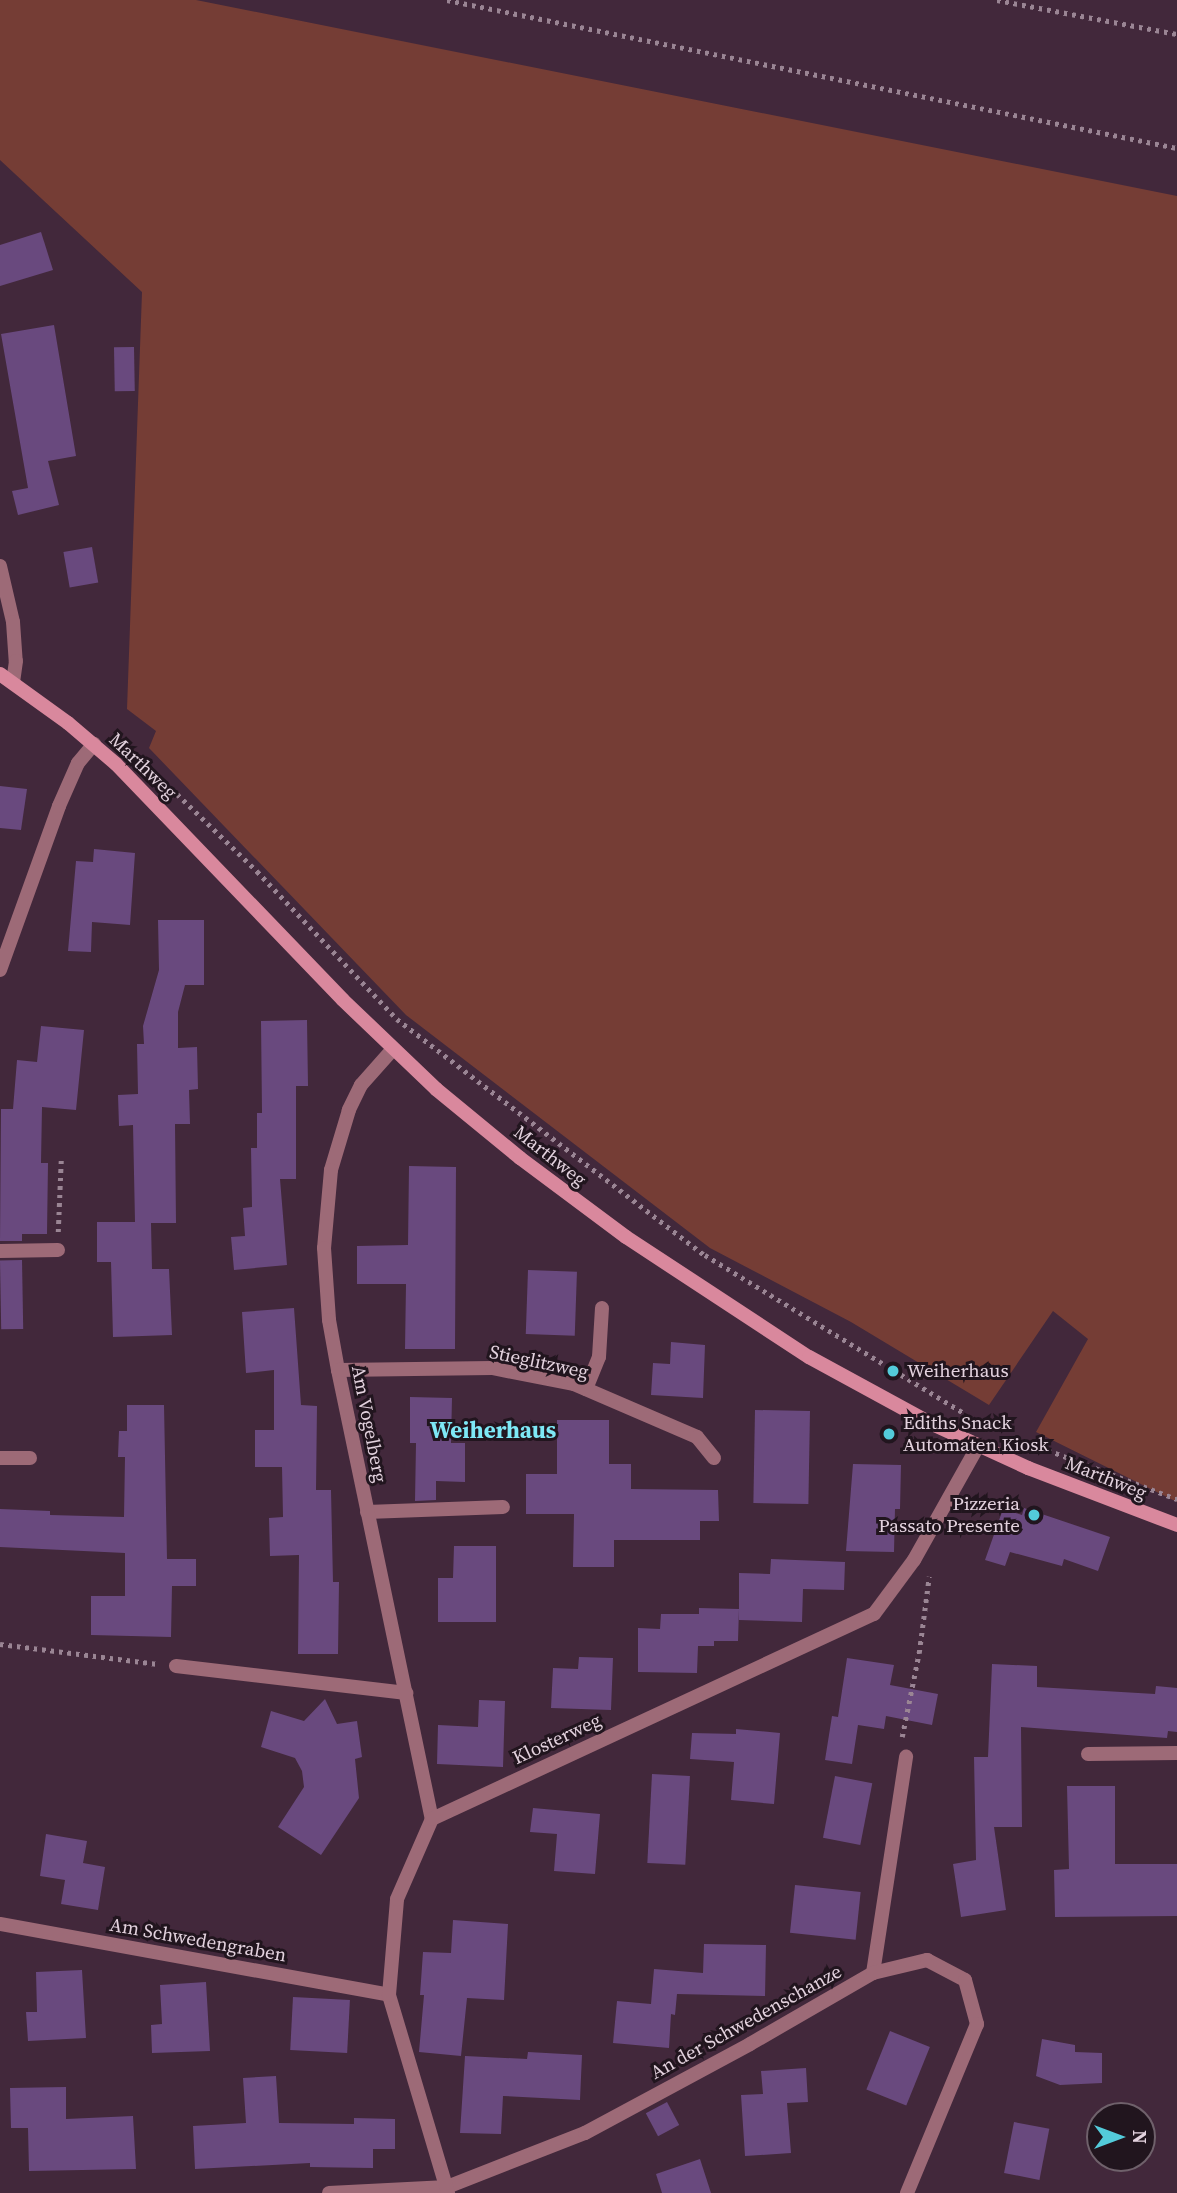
<!DOCTYPE html>
<style>
body{margin:0}
#map{position:relative;width:1177px;height:2193px;overflow:hidden;background:#42283b;font-family:"Source Serif 4",serif}
div>[style]{position:absolute}
[style*='--x']{left:calc(var(--x)*1px);top:calc(var(--y)*1px);width:calc(var(--w)*1px);rotate:calc(var(--a)*1deg)}
.green>*{inset:0;background:#753d35}
.building>*{inset:0;background:#69497e;transform-origin:0 0}
.path>*{height:4.5px;margin-top:-2.25px;transform-origin:0;background:repeating-linear-gradient(90deg,#9a8594 0 3.5px,transparent 0 8.5px)}
.lane>*{height:14px;margin:-7px;padding:0 7px;transform-origin:7px;border-radius:7px;background:#9d6a77}
.street>*{height:14px;margin:-7px;padding:0 7px;transform-origin:7px;border-radius:7px;background:#9d6a77}
.secondary>*{height:14px;margin:-7px;padding:0 7px;transform-origin:7px;border-radius:7px;background:#d9889d}
.dots>*{width:19px;height:19px;translate:-50% -50%;box-sizing:border-box;border:4px solid #21151e;border-radius:50%}
span{translate:-50% -50%;white-space:nowrap;text-align:center;line-height:1.15;-webkit-text-stroke:6px #21151e;paint-order:stroke}
.street-label{font-size:19px;color:#e3d2de}
.poi-label{font-size:19px;color:#e3d2de}
.left{translate:0 -50%;text-align:left}
.right{translate:-100% -50%;text-align:right}
.quarter-label{font-size:23px;color:#7ee8f6;font-weight:700}
.north{position:absolute;left:1086px;top:2102px;width:70px;height:70px;box-sizing:border-box;background:#21151e;border:2px solid #6f616b;border-radius:50%;rotate:90deg;font-size:19px;font-weight:700;line-height:28px;text-align:center;color:#e3d2de}
.north::after{content:'';display:block;margin:auto;width:24px;height:32px;background:#53cbda;clip-path:polygon(50% 0,100% 100%,50% 72%,0 100%)}
</style>
<div id="map">
<div class="green">
<div style="clip-path:polygon(0 0,196px 0,1177px 196px,1177px 1502px,1036px 1432px,1088px 1339px,1053px 1311px,989px 1405px,851px 1322px,710px 1248px,406px 1015px,149px 748px,156px 731px,127px 709px,142px 292px,0 160px)"></div>
</div>
<div class="building">
<div style="clip-path:polygon(41px 232px,53px 270px,0 286px,0 245px)"></div>
<div style="clip-path:polygon(54px 325px,76px 456px,48px 461px,59px 505px,18px 515px,12px 491px,28px 488px,1px 334px)"></div>
<div style="left:134px;top:347px;width:44px;height:20px;rotate:89deg"></div>
<div style="left:92px;top:547px;width:36px;height:29px;rotate:80deg"></div>
<div style="clip-path:polygon(0 786px,27px 789px,21px 830px,0 828px)"></div>
<div style="clip-path:polygon(94px 849px,135px 853px,130px 925px,92px 922px,91px 952px,68px 951px,76px 861px,93px 862px)"></div>
<div style="clip-path:polygon(158px 920px,204px 920px,204px 985px,185px 985px,178px 1012px,178px 1048px,197px 1047px,198px 1089px,189px 1090px,190px 1124px,175px 1124px,176px 1223px,151px 1223px,152px 1269px,169px 1269px,172px 1335px,113px 1337px,111px 1262px,97px 1262px,97px 1222px,135px 1222px,133px 1125px,119px 1126px,118px 1095px,138px 1094px,137px 1044px,144px 1044px,143px 1026px,159px 970px)"></div>
<div style="clip-path:polygon(307px 1020px,308px 1086px,296px 1086px,296px 1179px,280px 1179px,287px 1265px,234px 1270px,231px 1237px,245px 1236px,243px 1208px,252px 1207px,251px 1148px,257px 1148px,257px 1113px,262px 1113px,261px 1021px)"></div>
<div style="clip-path:polygon(41px 1026px,84px 1030px,76px 1110px,42px 1107px,41px 1163px,48px 1163px,47px 1234px,22px 1234px,22px 1241px,0 1241px,1px 1109px,13px 1109px,17px 1060px,37px 1062px)"></div>
<div style="clip-path:polygon(409px 1166px,456px 1167px,455px 1349px,405px 1349px,406px 1284px,357px 1284px,357px 1246px,408px 1245px)"></div>
<div style="left:22px;top:1260px;width:69px;height:22px;rotate:89deg"></div>
<div style="left:528px;top:1270px;width:49px;height:64px;rotate:2deg"></div>
<div style="clip-path:polygon(294px 1308px,301px 1405px,317px 1406px,316px 1490px,331px 1490px,333px 1582px,339px 1582px,338px 1654px,298px 1654px,299px 1555px,270px 1556px,269px 1518px,283px 1517px,282px 1467px,255px 1467px,255px 1430px,274px 1430px,274px 1370px,246px 1373px,242px 1312px)"></div>
<div style="clip-path:polygon(671px 1342px,705px 1345px,703px 1398px,651px 1395px,653px 1363px,670px 1364px)"></div>
<div style="clip-path:polygon(410px 1397px,452px 1398px,451px 1443px,465px 1443px,465px 1482px,436px 1481px,436px 1500px,415px 1501px,416px 1443px,410px 1443px)"></div>
<div style="clip-path:polygon(127px 1405px,164px 1405px,167px 1559px,196px 1559px,196px 1586px,172px 1586px,171px 1637px,91px 1635px,91px 1596px,125px 1596px,125px 1553px,0 1547px,0 1509px,50px 1511px,50px 1515px,124px 1517px,125px 1457px,118px 1457px,119px 1431px,127px 1431px)"></div>
<div style="left:755px;top:1410px;width:55px;height:93px;rotate:1deg"></div>
<div style="clip-path:polygon(557px 1420px,609px 1420px,609px 1464px,631px 1464px,631px 1489px,718px 1490px,719px 1521px,700px 1521px,700px 1540px,614px 1540px,614px 1567px,573px 1567px,574px 1514px,526px 1514px,526px 1474px,557px 1474px)"></div>
<div style="clip-path:polygon(853px 1464px,901px 1465px,900px 1509px,895px 1509px,894px 1552px,846px 1551px)"></div>
<div style="clip-path:polygon(1024px 1508px,1110px 1537px,1098px 1571px,1064px 1559px,1062px 1566px,1010px 1552px,1005px 1566px,985px 1560px,1003px 1509px,1022px 1515px)"></div>
<div style="clip-path:polygon(454px 1546px,496px 1546px,496px 1622px,438px 1622px,438px 1578px,453px 1578px)"></div>
<div style="clip-path:polygon(771px 1559px,845px 1562px,844px 1590px,803px 1589px,802px 1622px,739px 1620px,739px 1573px,770px 1574px)"></div>
<div style="clip-path:polygon(699px 1608px,739px 1609px,738px 1641px,714px 1641px,714px 1646px,698px 1646px,697px 1673px,638px 1672px,638px 1628px,660px 1629px,661px 1614px,699px 1614px)"></div>
<div style="clip-path:polygon(579px 1657px,613px 1658px,611px 1710px,551px 1708px,553px 1668px,578px 1669px)"></div>
<div style="clip-path:polygon(847px 1658px,894px 1665px,890px 1685px,938px 1694px,932px 1725px,886px 1716px,884px 1729px,858px 1725px,852px 1764px,825px 1760px,832px 1716px,838px 1717px)"></div>
<div style="clip-path:polygon(992px 1664px,1037px 1666px,1037px 1687px,1155px 1694px,1156px 1686px,1177px 1688px,1177px 1732px,1168px 1731px,1167px 1738px,1021px 1727px,1022px 1827px,994px 1827px,1006px 1910px,961px 1917px,953px 1864px,976px 1860px,974px 1757px,988px 1757px)"></div>
<div style="clip-path:polygon(325px 1699px,337px 1724px,357px 1721px,362px 1757px,355px 1759px,359px 1798px,321px 1855px,278px 1827px,304px 1787px,302px 1771px,295px 1758px,261px 1747px,271px 1711px,304px 1721px)"></div>
<div style="clip-path:polygon(479px 1700px,505px 1701px,503px 1767px,437px 1764px,438px 1725px,478px 1727px)"></div>
<div style="clip-path:polygon(736px 1729px,780px 1733px,774px 1804px,731px 1800px,734px 1762px,690px 1759px,692px 1733px,736px 1734px)"></div>
<div style="left:652px;top:1774px;width:38px;height:89px;rotate:3deg"></div>
<div style="left:835px;top:1776px;width:38px;height:63px;rotate:11deg"></div>
<div style="clip-path:polygon(1067px 1786px,1115px 1786px,1115px 1864px,1177px 1864px,1177px 1916px,1055px 1917px,1054px 1870px,1069px 1869px)"></div>
<div style="clip-path:polygon(533px 1808px,600px 1814px,595px 1874px,554px 1871px,557px 1834px,530px 1832px)"></div>
<div style="clip-path:polygon(46px 1834px,87px 1841px,83px 1863px,105px 1867px,98px 1910px,61px 1904px,65px 1880px,40px 1876px)"></div>
<div style="left:795px;top:1885px;width:66px;height:48px;rotate:6deg"></div>
<div style="clip-path:polygon(453px 1920px,508px 1924px,504px 2000px,467px 1998px,461px 2056px,419px 2052px,424px 1995px,420px 1995px,423px 1952px,451px 1953px)"></div>
<div style="clip-path:polygon(704px 1944px,766px 1945px,765px 1996px,677px 1994px,675px 2015px,671px 2014px,669px 2048px,613px 2043px,617px 2001px,651px 2004px,654px 1969px,703px 1973px)"></div>
<div style="clip-path:polygon(82px 1970px,86px 2038px,28px 2041px,26px 2012px,37px 2012px,36px 1972px)"></div>
<div style="clip-path:polygon(206px 1982px,210px 2051px,152px 2053px,151px 2025px,162px 2024px,160px 1985px)"></div>
<div style="left:293px;top:1997px;width:57px;height:53px;rotate:3deg"></div>
<div style="left:890px;top:2031px;width:43px;height:63px;rotate:22deg"></div>
<div style="clip-path:polygon(1042px 2039px,1075px 2045px,1075px 2052px,1102px 2053px,1102px 2083px,1060px 2085px,1036px 2076px)"></div>
<div style="clip-path:polygon(528px 2052px,582px 2055px,580px 2100px,503px 2096px,501px 2134px,460px 2133px,465px 2056px,527px 2059px)"></div>
<div style="clip-path:polygon(806px 2068px,808px 2102px,787px 2103px,791px 2153px,745px 2156px,741px 2095px,763px 2094px,761px 2071px)"></div>
<div style="clip-path:polygon(276px 2076px,279px 2123px,354px 2124px,354px 2118px,395px 2119px,395px 2149px,373px 2149px,373px 2168px,310px 2167px,310px 2163px,195px 2169px,193px 2126px,246px 2123px,243px 2078px)"></div>
<div style="clip-path:polygon(66px 2087px,66px 2119px,133px 2116px,136px 2169px,29px 2171px,28px 2128px,11px 2128px,10px 2088px)"></div>
<div style="left:667px;top:2102px;width:26px;height:24px;rotate:62deg"></div>
<div style="left:1014px;top:2122px;width:36px;height:52px;rotate:11deg"></div>
<div style="clip-path:polygon(700px 2159px,711px 2193px,662px 2193px,656px 2174px)"></div>
</div>
<div class="path">
<div style="--x:447;--y:0;--w:745;--a:11.46"></div>
<div style="--x:997;--y:0;--w:183;--a:10.7"></div>
<div style="--x:171;--y:788;--w:120;--a:44"></div>
<div style="--x:257;--y:871;--w:204;--a:46.6"></div>
<div style="--x:397;--y:1019;--w:388;--a:37.5"></div>
<div style="--x:705;--y:1255;--w:305;--a:31.4"></div>
<div style="--x:58;--y:1232;--w:72;--a:-87.6"></div>
<div style="--x:1024;--y:1441;--w:164;--a:20.8"></div>
<div style="--x:0;--y:1644;--w:159;--a:7.2"></div>
<div style="--x:902;--y:1737;--w:86;--a:-78.6"></div>
<div style="--x:919;--y:1653;--w:77;--a:-82.5"></div>
</div>
<div class="lane">
<div style="--x:0;--y:1251;--w:58;--a:-1"></div>
<div style="--x:586;--y:1389;--w:35;--a:-68"></div>
<div style="--x:599;--y:1357;--w:49;--a:-86.5"></div>
<div style="--x:0;--y:1458;--w:30;--a:0"></div>
<div style="--x:367;--y:1512;--w:136;--a:-2.1"></div>
<div style="--x:176;--y:1666;--w:232;--a:6.7"></div>
<div style="--x:1088;--y:1754;--w:89;--a:-0.6"></div>
<div style="--x:873;--y:1973;--w:219;--a:-81.3"></div>
</div>
<div class="street">
<div style="--x:0;--y:566;--w:57;--a:76.9"></div>
<div style="--x:13;--y:622;--w:39;--a:86"></div>
<div style="--x:16;--y:661;--w:22;--a:98"></div>
<div style="--x:0;--y:970;--w:174;--a:-70.2"></div>
<div style="--x:59;--y:806;--w:47;--a:-66.2"></div>
<div style="--x:78;--y:763;--w:25;--a:-50"></div>
<div style="--x:393;--y:1049;--w:48;--a:131.6"></div>
<div style="--x:361;--y:1085;--w:28;--a:116"></div>
<div style="--x:349;--y:1110;--w:63;--a:106.7"></div>
<div style="--x:331;--y:1170;--w:78;--a:95.1"></div>
<div style="--x:324;--y:1248;--w:72;--a:86"></div>
<div style="--x:329;--y:1320;--w:51;--a:79.8"></div>
<div style="--x:338;--y:1370;--w:459;--a:78.2"></div>
<div style="--x:338;--y:1370;--w:154;--a:-0.7"></div>
<div style="--x:492;--y:1368;--w:84;--a:11"></div>
<div style="--x:574;--y:1384;--w:134;--a:23.3"></div>
<div style="--x:697;--y:1437;--w:27;--a:51"></div>
<div style="--x:0;--y:1924;--w:395;--a:10.3"></div>
<div style="--x:329;--y:2193;--w:118;--a:-2.9"></div>
<div style="--x:447;--y:2187;--w:148;--a:-21.4"></div>
<div style="--x:585;--y:2133;--w:187;--a:-28.3"></div>
<div style="--x:750;--y:2044;--w:142;--a:-30"></div>
<div style="--x:873;--y:1973;--w:56;--a:-13.5"></div>
<div style="--x:927;--y:1960;--w:43;--a:27.8"></div>
<div style="--x:965;--y:1980;--w:46;--a:74.7"></div>
<div style="--x:977;--y:2024;--w:183;--a:112.5"></div>
<div style="--x:448;--y:2193;--w:207;--a:-106.6"></div>
<div style="--x:389;--y:1995;--w:96;--a:-85.2"></div>
<div style="--x:397;--y:1899;--w:87;--a:-66.4"></div>
<div style="--x:432;--y:1819;--w:487;--a:-24.9"></div>
<div style="--x:874;--y:1614;--w:67;--a:-53.5"></div>
<div style="--x:914;--y:1560;--w:131;--a:-60.7"></div>
</div>
<div class="secondary">
<div style="--x:0;--y:674;--w:84;--a:35.8"></div>
<div style="--x:68;--y:723;--w:63;--a:40.5"></div>
<div style="--x:116;--y:764;--w:327;--a:46.1"></div>
<div style="--x:343;--y:1000;--w:129;--a:43.7"></div>
<div style="--x:436;--y:1089;--w:109;--a:39.4"></div>
<div style="--x:520;--y:1158;--w:132;--a:36.7"></div>
<div style="--x:626;--y:1237;--w:219;--a:33.3"></div>
<div style="--x:809;--y:1357;--w:140;--a:28.6"></div>
<div style="--x:932;--y:1424;--w:106;--a:24.6"></div>
<div style="--x:1028;--y:1468;--w:160;--a:20.9"></div>
</div>
<div class="dots">
<div style="left:893px;top:1371px;background:#53cbda"></div>
<div style="left:889px;top:1434px;background:#53cbda"></div>
<div style="left:1034px;top:1515px;background:#53cbda"></div>
</div>
<div class="street-label">
<span style="left:143px;top:766px;rotate:44deg">Marthweg</span>
<span style="left:550px;top:1156px;rotate:38deg">Marthweg</span>
<span style="left:539px;top:1362px;rotate:12deg">Stieglitzweg</span>
<span style="left:369px;top:1424px;rotate:79deg">Am Vogelberg</span>
<span style="left:1106px;top:1478px;rotate:22deg">Marthweg</span>
<span style="left:557px;top:1739px;rotate:-25deg">Klosterweg</span>
<span style="left:198px;top:1940px;rotate:10deg">Am Schwedengraben</span>
<span style="left:746px;top:2022px;rotate:-29deg">An der Schwedenschanze</span>
</div>
<div class="poi-label">
<span class="left" style="left:907px;top:1371px">Weiherhaus</span>
<span class="left" style="left:903px;top:1434px">Ediths Snack<br>Automaten Kiosk</span>
<span class="right" style="left:1020px;top:1515px">Pizzeria<br>Passato Presente</span>
</div>
<div class="quarter-label">
<span style="left:493px;top:1430px">Weiherhaus</span>
</div>
<div class="north">N</div>
</div>
